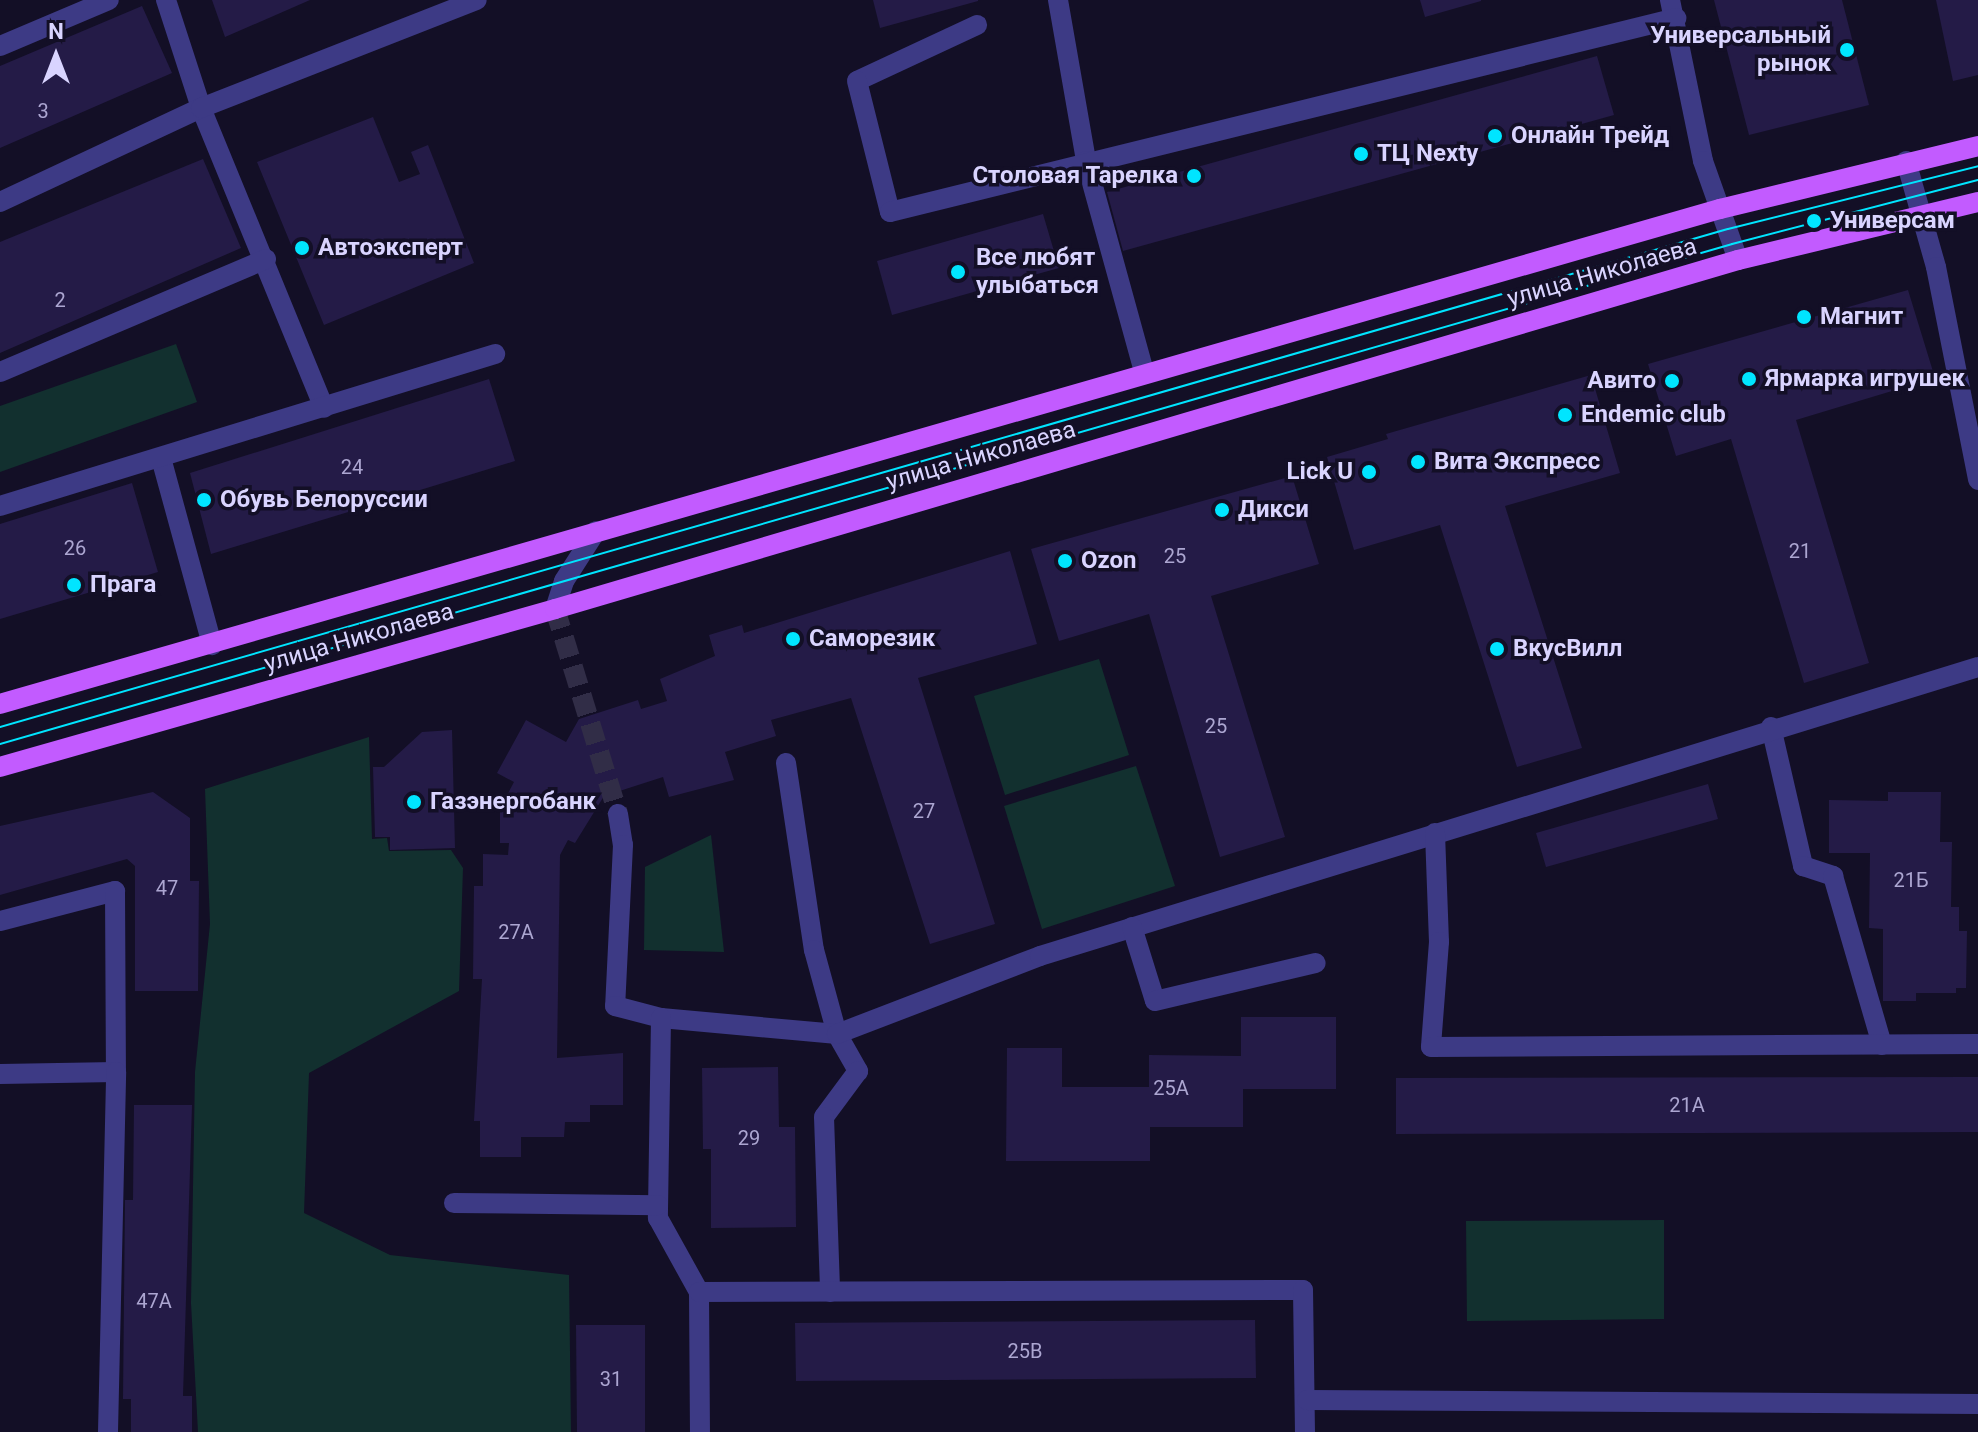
<!DOCTYPE html>
<html>
<head>
<meta charset="utf-8">
<style>
  body { margin:0 }
  #map { position:relative; width:1978px; height:1432px; overflow:hidden; background:#130f26; font-family:Roboto,sans-serif }
  div>[style] { position:absolute }
  .green>* { inset:0; background:#12302f }
  .building>* { inset:0; background:#241b47 }
  .minor-tunnel>* { height:20px; margin-top:-10px; transform-origin:0; background:repeating-linear-gradient(90deg,#312d47 0 20px,transparent 0 30px) }
  .minor>* { height:20px; margin:-10px; padding:0 10px; transform-origin:10px; border-radius:10px; background:#3d3a85 }
  .major>* { height:20px; margin:-10px; padding:0 10px; transform-origin:10px; border-radius:10px; background:#c25bff }
  .tram>* { height:2px; margin:-1px; padding:0 1px; transform-origin:1px; border-radius:1px; background:#00e5ff }
  .dots>* { width:22px; height:22px; translate:-50% -50%; box-sizing:border-box; border:4px solid #130f26; border-radius:50% }
  span { translate:-50% -50%; white-space:nowrap; text-align:center; line-height:1.15; -webkit-text-stroke:7px #130f26; paint-order:stroke }
  .number-label { font-size:20px; color:#aca6d1 }
  .number-label span { -webkit-text-stroke-width:0 }
  .poi-label { font-size:24px; color:#d9d4ff; font-weight:700 }
  .right { translate:-100% -50%; text-align:right }
  .left { translate:0 -50%; text-align:left }
  .street-label { font-size:24px; color:#d9d4ff }
  .north { position:absolute; left:16px; top:16px; width:80px; height:80px; -webkit-text-stroke:6px #130f26; paint-order:stroke; rotate:0deg; font-size:22px; font-weight:700; line-height:32px; text-align:center; color:#d9d4ff }
  .north::after { content:''; display:block; margin:auto; width:28px; height:36px; background:#d9d4ff; clip-path:polygon(50% 0,100% 100%,50% 72%,0 100%) }
</style>
</head>
<body>
<div id="map">
  <div class="green">
    <div style="clip-path:polygon(176px 344px,197px 402px,0 472px,0 406px)"></div>
    <div style="clip-path:polygon(1099px 659px,1129px 755px,1005px 795px,974px 696px)"></div>
    <div style="clip-path:polygon(369px 737px,372px 839px,387px 838px,389px 851px,451px 850px,463px 868px,459px 991px,309px 1073px,304px 1213px,390px 1255px,569px 1275px,571px 1432px,198px 1432px,191px 1303px,195px 1072px,210px 924px,205px 789px)"></div>
    <div style="clip-path:polygon(1136px 766px,1175px 886px,1042px 929px,1004px 806px)"></div>
    <div style="clip-path:polygon(711px 835px,724px 952px,644px 950px,645px 867px)"></div>
    <div style="clip-path:polygon(1664px 1220px,1664px 1319px,1467px 1321px,1466px 1221px)"></div>
  </div>
  <div class="building">
    <div style="clip-path:polygon(212px 0,310px 0,225px 37px)"></div>
    <div style="clip-path:polygon(873px 0,978px 0,978px 1px,880px 28px)"></div>
    <div style="clip-path:polygon(1420px 0,1481px 0,1481px 1px,1425px 17px)"></div>
    <div style="clip-path:polygon(1714px 0,1842px 0,1869px 105px,1749px 135px)"></div>
    <div style="clip-path:polygon(1936px 0,1978px 0,1978px 75px,1953px 81px)"></div>
    <div style="clip-path:polygon(142px 6px,172px 73px,0 148px,0 66px)"></div>
    <div style="clip-path:polygon(1597px 56px,1614px 115px,1123px 251px,1107px 192px)"></div>
    <div style="clip-path:polygon(373px 117px,399px 182px,420px 174px,411px 152px,428px 145px,474px 263px,324px 325px,257px 162px)"></div>
    <div style="clip-path:polygon(203px 159px,241px 248px,0 353px,0 242px)"></div>
    <div style="clip-path:polygon(1043px 214px,1059px 268px,892px 315px,877px 261px)"></div>
    <div style="clip-path:polygon(1908px 290px,1935px 378px,1796px 420px,1869px 663px,1804px 683px,1731px 439px,1676px 456px,1648px 364px)"></div>
    <div style="clip-path:polygon(1591px 375px,1620px 473px,1505px 506px,1582px 748px,1517px 767px,1440px 525px,1354px 550px,1327px 457px,1388px 439px,1386px 434px)"></div>
    <div style="clip-path:polygon(489px 379px,515px 461px,211px 554px,190px 473px)"></div>
    <div style="clip-path:polygon(1292px 476px,1319px 564px,1211px 596px,1285px 837px,1220px 857px,1149px 614px,1059px 641px,1031px 549px)"></div>
    <div style="clip-path:polygon(132px 483px,158px 572px,0 619px,0 524px)"></div>
    <div style="clip-path:polygon(1010px 551px,1037px 644px,918px 678px,995px 924px,930px 944px,851px 698px,771px 720px,776px 736px,725px 752px,734px 780px,669px 797px,663px 777px,604px 796px,575px 843px,568px 840px,560px 855px,557px 1058px,623px 1053px,623px 1105px,590px 1105px,590px 1122px,565px 1122px,564px 1137px,521px 1137px,521px 1157px,480px 1157px,480px 1121px,474px 1121px,482px 979px,473px 979px,474px 886px,483px 886px,483px 854px,508px 855px,509px 843px,500px 843px,500px 808px,514px 782px,497px 773px,526px 720px,566px 742px,579px 719px,638px 700px,641px 709px,667px 701px,660px 679px,715px 656px,709px 635px,742px 625px,744px 633px)"></div>
    <div style="clip-path:polygon(452px 730px,455px 848px,390px 850px,390px 837px,375px 837px,373px 767px,384px 767px,422px 732px)"></div>
    <div style="clip-path:polygon(1708px 784px,1718px 819px,1546px 867px,1536px 833px)"></div>
    <div style="clip-path:polygon(153px 792px,190px 818px,190px 881px,199px 881px,198px 991px,135px 991px,135px 866px,127px 859px,0 895px,0 826px)"></div>
    <div style="clip-path:polygon(1888px 792px,1941px 792px,1940px 842px,1952px 842px,1951px 907px,1959px 907px,1959px 931px,1967px 931px,1966px 988px,1956px 988px,1956px 993px,1916px 993px,1916px 1001px,1883px 1001px,1883px 929px,1869px 928px,1870px 853px,1829px 853px,1829px 800px,1888px 801px)"></div>
    <div style="clip-path:polygon(1241px 1017px,1336px 1017px,1336px 1089px,1243px 1089px,1243px 1127px,1150px 1127px,1150px 1161px,1006px 1161px,1007px 1048px,1062px 1048px,1062px 1087px,1149px 1087px,1149px 1055px,1241px 1056px)"></div>
    <div style="clip-path:polygon(778px 1067px,779px 1127px,795px 1127px,796px 1227px,711px 1228px,711px 1149px,703px 1149px,702px 1068px)"></div>
    <div style="clip-path:polygon(1978px 1077px,1978px 1132px,1396px 1134px,1396px 1078px)"></div>
    <div style="clip-path:polygon(134px 1105px,192px 1105px,183px 1396px,192px 1396px,192px 1432px,131px 1432px,131px 1399px,123px 1399px,125px 1200px,133px 1200px)"></div>
    <div style="clip-path:polygon(1255px 1320px,1256px 1378px,796px 1381px,795px 1323px)"></div>
    <div style="clip-path:polygon(576px 1325px,645px 1325px,645px 1432px,577px 1432px)"></div>
  </div>
  <div class="minor-tunnel">
    <div style="left:555px;top:609px;width:214px;rotate:72.9deg"></div>
  </div>
  <div class="minor">
    <div style="left:166px;top:0;width:114px;rotate:72deg"></div>
    <div style="left:201px;top:108px;width:324px;rotate:67.7deg"></div>
    <div style="left:1058px;top:0;width:163px;rotate:80.1deg"></div>
    <div style="left:1086px;top:161px;width:219px;rotate:74.6deg"></div>
    <div style="left:1670px;top:0;width:164px;rotate:78.4deg"></div>
    <div style="left:1703px;top:161px;width:105px;rotate:70.5deg"></div>
    <div style="left:977px;top:25px;width:132px;rotate:155deg"></div>
    <div style="left:857px;top:81px;width:135px;rotate:75.9deg"></div>
    <div style="left:890px;top:212px;width:810px;rotate:-13.86deg"></div>
    <div style="left:0;top:46px;width:118px;rotate:-22.9deg"></div>
    <div style="left:1906px;top:161px;width:110px;rotate:74.2deg"></div>
    <div style="left:1936px;top:267px;width:217px;rotate:78.8deg"></div>
    <div style="left:0;top:202px;width:222px;rotate:-25.1deg"></div>
    <div style="left:201px;top:108px;width:296px;rotate:-21.4deg"></div>
    <div style="left:0;top:372px;width:289px;rotate:-23deg"></div>
    <div style="left:161px;top:458px;width:194px;rotate:74.7deg"></div>
    <div style="left:0;top:506px;width:518px;rotate:-17.07deg"></div>
    <div style="left:555px;top:609px;width:29px;rotate:-72deg"></div>
    <div style="left:564px;top:581px;width:59px;rotate:-57.4deg"></div>
    <div style="left:1771px;top:727px;width:143px;rotate:77deg"></div>
    <div style="left:1803px;top:866px;width:32px;rotate:18deg"></div>
    <div style="left:1833px;top:876px;width:176px;rotate:73.8deg"></div>
    <div style="left:786px;top:763px;width:189px;rotate:81.5deg"></div>
    <div style="left:814px;top:950px;width:87px;rotate:74.7deg"></div>
    <div style="left:837px;top:1034px;width:43px;rotate:60.4deg"></div>
    <div style="left:858px;top:1071px;width:57px;rotate:126.5deg"></div>
    <div style="left:824px;top:1117px;width:175px;rotate:88deg"></div>
    <div style="left:618px;top:814px;width:31px;rotate:81deg"></div>
    <div style="left:623px;top:845px;width:161px;rotate:92.8deg"></div>
    <div style="left:615px;top:1006px;width:48px;rotate:14.6deg"></div>
    <div style="left:661px;top:1018px;width:177px;rotate:5.2deg"></div>
    <div style="left:837px;top:1034px;width:217px;rotate:-21deg"></div>
    <div style="left:1040px;top:956px;width:982px;rotate:-17.12deg"></div>
    <div style="left:1435px;top:833px;width:109px;rotate:87.9deg"></div>
    <div style="left:1439px;top:942px;width:105px;rotate:94.4deg"></div>
    <div style="left:1431px;top:1047px;width:547px;rotate:-0.31deg"></div>
    <div style="left:0;top:921px;width:119px;rotate:-14.6deg"></div>
    <div style="left:115px;top:891px;width:181px;rotate:89.7deg"></div>
    <div style="left:116px;top:1072px;width:116px;rotate:179deg"></div>
    <div style="left:1132px;top:927px;width:77px;rotate:72.7deg"></div>
    <div style="left:1155px;top:1001px;width:165px;rotate:-13.3deg"></div>
    <div style="left:661px;top:1018px;width:200px;rotate:90.9deg"></div>
    <div style="left:658px;top:1218px;width:85px;rotate:61deg"></div>
    <div style="left:699px;top:1292px;width:140px;rotate:89.6deg"></div>
    <div style="left:454px;top:1203px;width:204px;rotate:0.6deg"></div>
    <div style="left:699px;top:1292px;width:604px;rotate:-0.19deg"></div>
    <div style="left:1303px;top:1290px;width:142px;rotate:89.2deg"></div>
    <div style="left:1307px;top:1400px;width:671px;rotate:0.34deg"></div>
    <div style="left:108px;top:1432px;width:360px;rotate:-88.7deg"></div>
  </div>
  <div class="major">
    <div style="left:0;top:704px;width:1790px;rotate:-16.06deg"></div>
    <div style="left:1720px;top:209px;width:266px;rotate:-13.7deg"></div>
    <div style="left:0;top:767px;width:577px;rotate:-15.89deg"></div>
    <div style="left:555px;top:609px;width:1233px;rotate:-16.44deg"></div>
    <div style="left:1738px;top:260px;width:247px;rotate:-13.6deg"></div>
  </div>
  <div class="tram">
    <div style="left:0;top:727px;width:1798px;rotate:-16.08deg"></div>
    <div style="left:1728px;top:229px;width:258px;rotate:-14.1deg"></div>
    <div style="left:0;top:744px;width:1803px;rotate:-16.1deg"></div>
    <div style="left:1732px;top:244px;width:254px;rotate:-14.6deg"></div>
  </div>
  <div class="dots">
    <div style="left:1847px;top:50px;background:#00e5ff"></div>
    <div style="left:1495px;top:136px;background:#00e5ff"></div>
    <div style="left:1361px;top:154px;background:#00e5ff"></div>
    <div style="left:1194px;top:176px;background:#00e5ff"></div>
    <div style="left:1814px;top:221px;background:#00e5ff"></div>
    <div style="left:302px;top:248px;background:#00e5ff"></div>
    <div style="left:958px;top:272px;background:#00e5ff"></div>
    <div style="left:1804px;top:317px;background:#00e5ff"></div>
    <div style="left:1749px;top:379px;background:#00e5ff"></div>
    <div style="left:1672px;top:381px;background:#00e5ff"></div>
    <div style="left:1565px;top:415px;background:#00e5ff"></div>
    <div style="left:1418px;top:462px;background:#00e5ff"></div>
    <div style="left:1369px;top:472px;background:#00e5ff"></div>
    <div style="left:204px;top:500px;background:#00e5ff"></div>
    <div style="left:1222px;top:510px;background:#00e5ff"></div>
    <div style="left:1065px;top:561px;background:#00e5ff"></div>
    <div style="left:74px;top:585px;background:#00e5ff"></div>
    <div style="left:793px;top:639px;background:#00e5ff"></div>
    <div style="left:1497px;top:649px;background:#00e5ff"></div>
    <div style="left:414px;top:802px;background:#00e5ff"></div>
  </div>
  <div class="number-label">
    <span style="left:43px;top:111px">3</span>
    <span style="left:60px;top:300px">2</span>
    <span style="left:352px;top:467px">24</span>
    <span style="left:75px;top:548px">26</span>
    <span style="left:1800px;top:551px">21</span>
    <span style="left:1175px;top:556px">25</span>
    <span style="left:1216px;top:726px">25</span>
    <span style="left:924px;top:811px">27</span>
    <span style="left:1911px;top:880px">21Б</span>
    <span style="left:167px;top:888px">47</span>
    <span style="left:516px;top:932px">27А</span>
    <span style="left:1171px;top:1088px">25А</span>
    <span style="left:1687px;top:1105px">21А</span>
    <span style="left:749px;top:1138px">29</span>
    <span style="left:154px;top:1301px">47А</span>
    <span style="left:1025px;top:1351px">25В</span>
    <span style="left:611px;top:1379px">31</span>
  </div>
  <div class="poi-label">
    <span class="right" style="left:1831px;top:50px">Универсальный<br>рынок</span>
    <span class="left" style="left:1511px;top:136px">Онлайн Трейд</span>
    <span class="left" style="left:1377px;top:154px">ТЦ Nexty</span>
    <span class="right" style="left:1178px;top:176px">Столовая Тарелка</span>
    <span class="left" style="left:1830px;top:221px">Универсам</span>
    <span class="left" style="left:318px;top:248px">Автоэксперт</span>
    <span class="left" style="left:976px;top:272px">Все любят<br>улыбаться</span>
    <span class="left" style="left:1820px;top:317px">Магнит</span>
    <span class="left" style="left:1765px;top:379px">Ярмарка игрушек</span>
    <span class="right" style="left:1656px;top:381px">Авито</span>
    <span class="left" style="left:1581px;top:415px">Endemic club</span>
    <span class="left" style="left:1434px;top:462px">Вита Экспресс</span>
    <span class="right" style="left:1353px;top:472px">Lick U</span>
    <span class="left" style="left:220px;top:500px">Обувь Белоруссии</span>
    <span class="left" style="left:1238px;top:510px">Дикси</span>
    <span class="left" style="left:1081px;top:561px">Ozon</span>
    <span class="left" style="left:90px;top:585px">Прага</span>
    <span class="left" style="left:809px;top:639px">Саморезик</span>
    <span class="left" style="left:1513px;top:649px">ВкусВилл</span>
    <span class="left" style="left:430px;top:802px">Газэнергобанк</span>
  </div>
  <div class="street-label">
    <span style="left:1602px;top:273px;rotate:-16deg">улица Николаева</span>
    <span style="left:981px;top:456px;rotate:-16deg">улица Николаева</span>
    <span style="left:359px;top:638px;rotate:-16deg">улица Николаева</span>
  </div>
  <div class="north">N</div>
</div>
</body>
</html>
